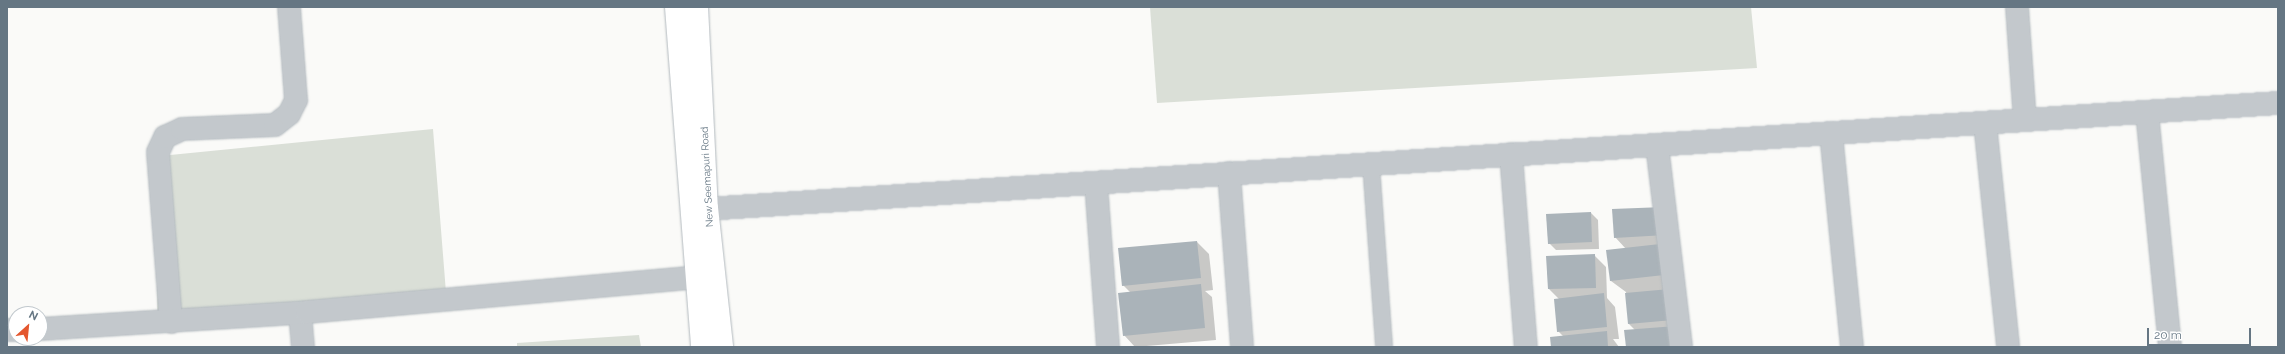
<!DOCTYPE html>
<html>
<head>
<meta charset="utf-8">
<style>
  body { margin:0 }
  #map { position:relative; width:2285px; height:354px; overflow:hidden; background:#fafaf8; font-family:Raleway,sans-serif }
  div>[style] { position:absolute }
  .green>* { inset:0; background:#dadfd7 }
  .shadow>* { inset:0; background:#0003 }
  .building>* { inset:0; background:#aab3b9 }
  .roads { filter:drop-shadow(0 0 1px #b3babf) drop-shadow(0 0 1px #b3babf) }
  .service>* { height:16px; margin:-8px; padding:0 8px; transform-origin:8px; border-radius:8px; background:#c3c8cc }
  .minor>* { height:22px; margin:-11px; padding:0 11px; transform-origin:11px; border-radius:11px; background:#c3c8cc }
  .secondary>* { height:22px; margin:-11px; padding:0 11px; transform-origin:11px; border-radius:11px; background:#fff }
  span { translate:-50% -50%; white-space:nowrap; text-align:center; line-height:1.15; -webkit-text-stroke:4px #fff; paint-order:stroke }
  .street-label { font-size:10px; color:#657683 }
  .frame { position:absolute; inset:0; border:8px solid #657683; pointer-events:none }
  .north { position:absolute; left:8px; top:306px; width:40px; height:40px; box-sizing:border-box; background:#fff; border:1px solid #c1c8cd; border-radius:50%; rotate:27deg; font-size:11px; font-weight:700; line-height:16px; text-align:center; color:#657683 }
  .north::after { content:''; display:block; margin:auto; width:14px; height:18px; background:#e4572e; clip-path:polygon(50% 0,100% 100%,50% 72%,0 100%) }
  .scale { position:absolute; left:2147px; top:328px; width:104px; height:18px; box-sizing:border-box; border:2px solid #657683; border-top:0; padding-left:5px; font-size:12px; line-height:14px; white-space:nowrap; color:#657683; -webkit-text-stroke:3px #fff; paint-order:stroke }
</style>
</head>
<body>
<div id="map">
  <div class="green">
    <div style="clip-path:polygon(1150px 7px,1751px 7px,1757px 68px,1157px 103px)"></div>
    <div style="clip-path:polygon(433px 129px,447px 305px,157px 324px,158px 193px,150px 157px)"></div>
    <div style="clip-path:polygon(639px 335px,641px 347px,517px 347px,517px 343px)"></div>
  </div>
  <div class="shadow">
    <div style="clip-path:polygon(1664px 208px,1676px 287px,1660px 291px,1685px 332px,1627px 347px,1635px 330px,1629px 324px,1626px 292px,1611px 281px,1626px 249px,1615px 237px)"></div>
    <div style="clip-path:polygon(1591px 213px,1598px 220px,1599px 249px,1556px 250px,1549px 243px)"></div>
    <div style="clip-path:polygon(1197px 242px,1209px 254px,1213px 290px,1205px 291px,1212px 297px,1216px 340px,1135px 347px,1124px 335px,1130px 292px,1123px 285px)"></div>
    <div style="clip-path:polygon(1594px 255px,1606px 267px,1607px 298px,1615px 307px,1619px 339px,1613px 339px,1619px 347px,1552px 347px,1563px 336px,1558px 331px,1559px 299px,1549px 289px,1547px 257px)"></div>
  </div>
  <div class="building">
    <div style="clip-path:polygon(1664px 207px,1666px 235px,1614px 238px,1612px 209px)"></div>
    <div style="clip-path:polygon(1591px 212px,1592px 242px,1548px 244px,1546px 214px)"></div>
    <div style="clip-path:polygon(1197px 241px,1201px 278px,1122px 286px,1118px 248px)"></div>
    <div style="clip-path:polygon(1660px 244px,1664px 275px,1610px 281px,1606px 250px)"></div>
    <div style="clip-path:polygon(1595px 254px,1596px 288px,1548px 289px,1546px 256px)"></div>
    <div style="clip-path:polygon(1201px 284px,1205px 328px,1123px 336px,1118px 293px)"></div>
    <div style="clip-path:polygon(1670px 289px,1673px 320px,1628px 324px,1625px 293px)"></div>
    <div style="clip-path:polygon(1604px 293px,1607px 327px,1557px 332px,1554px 299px)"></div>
    <div style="clip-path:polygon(1676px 326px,1678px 347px,1626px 347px,1624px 330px)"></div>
    <div style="clip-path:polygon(1607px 331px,1608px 347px,1551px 347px,1550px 337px)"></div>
  </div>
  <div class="roads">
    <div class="service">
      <div style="left:1371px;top:164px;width:183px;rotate:85.9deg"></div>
    </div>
    <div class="minor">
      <div style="left:2017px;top:7px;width:113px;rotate:86deg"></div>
      <div style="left:2147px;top:112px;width:236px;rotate:84.4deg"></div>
      <div style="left:1985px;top:123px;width:225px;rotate:84.1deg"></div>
      <div style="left:1831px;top:133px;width:215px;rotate:84.4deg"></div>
      <div style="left:1657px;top:145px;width:203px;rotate:83.2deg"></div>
      <div style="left:1511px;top:154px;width:194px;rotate:85.6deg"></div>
      <div style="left:1229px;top:173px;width:174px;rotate:85.7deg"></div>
      <div style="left:1096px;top:183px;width:164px;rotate:85.8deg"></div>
      <div style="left:692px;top:210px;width:1590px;rotate:-3.86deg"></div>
      <div style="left:300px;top:313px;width:34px;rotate:85deg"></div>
      <div style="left:171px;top:322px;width:170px;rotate:-94.4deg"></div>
      <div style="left:158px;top:152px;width:17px;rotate:-65deg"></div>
      <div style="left:165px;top:137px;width:19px;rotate:-25deg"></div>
      <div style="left:182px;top:129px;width:93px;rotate:-2.5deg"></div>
      <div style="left:275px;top:125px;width:18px;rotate:-38deg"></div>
      <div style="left:289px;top:114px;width:16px;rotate:-63deg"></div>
      <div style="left:296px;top:100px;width:93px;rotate:-94.3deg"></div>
      <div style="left:40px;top:329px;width:268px;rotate:-3.6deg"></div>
      <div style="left:307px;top:312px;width:392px;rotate:-5.1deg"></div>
      <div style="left:7px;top:330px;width:9px"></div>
    </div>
    <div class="secondary">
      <div style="left:676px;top:7px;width:341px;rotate:85.6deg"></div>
      <div style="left:697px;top:7px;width:201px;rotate:87.2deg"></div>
      <div style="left:707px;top:208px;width:140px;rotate:83.8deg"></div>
    </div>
  </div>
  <div class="street-label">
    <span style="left:707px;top:177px;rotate:-93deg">New Seemapuri Road</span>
  </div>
  <div class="frame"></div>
  <div class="north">N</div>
  <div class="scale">20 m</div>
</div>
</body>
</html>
